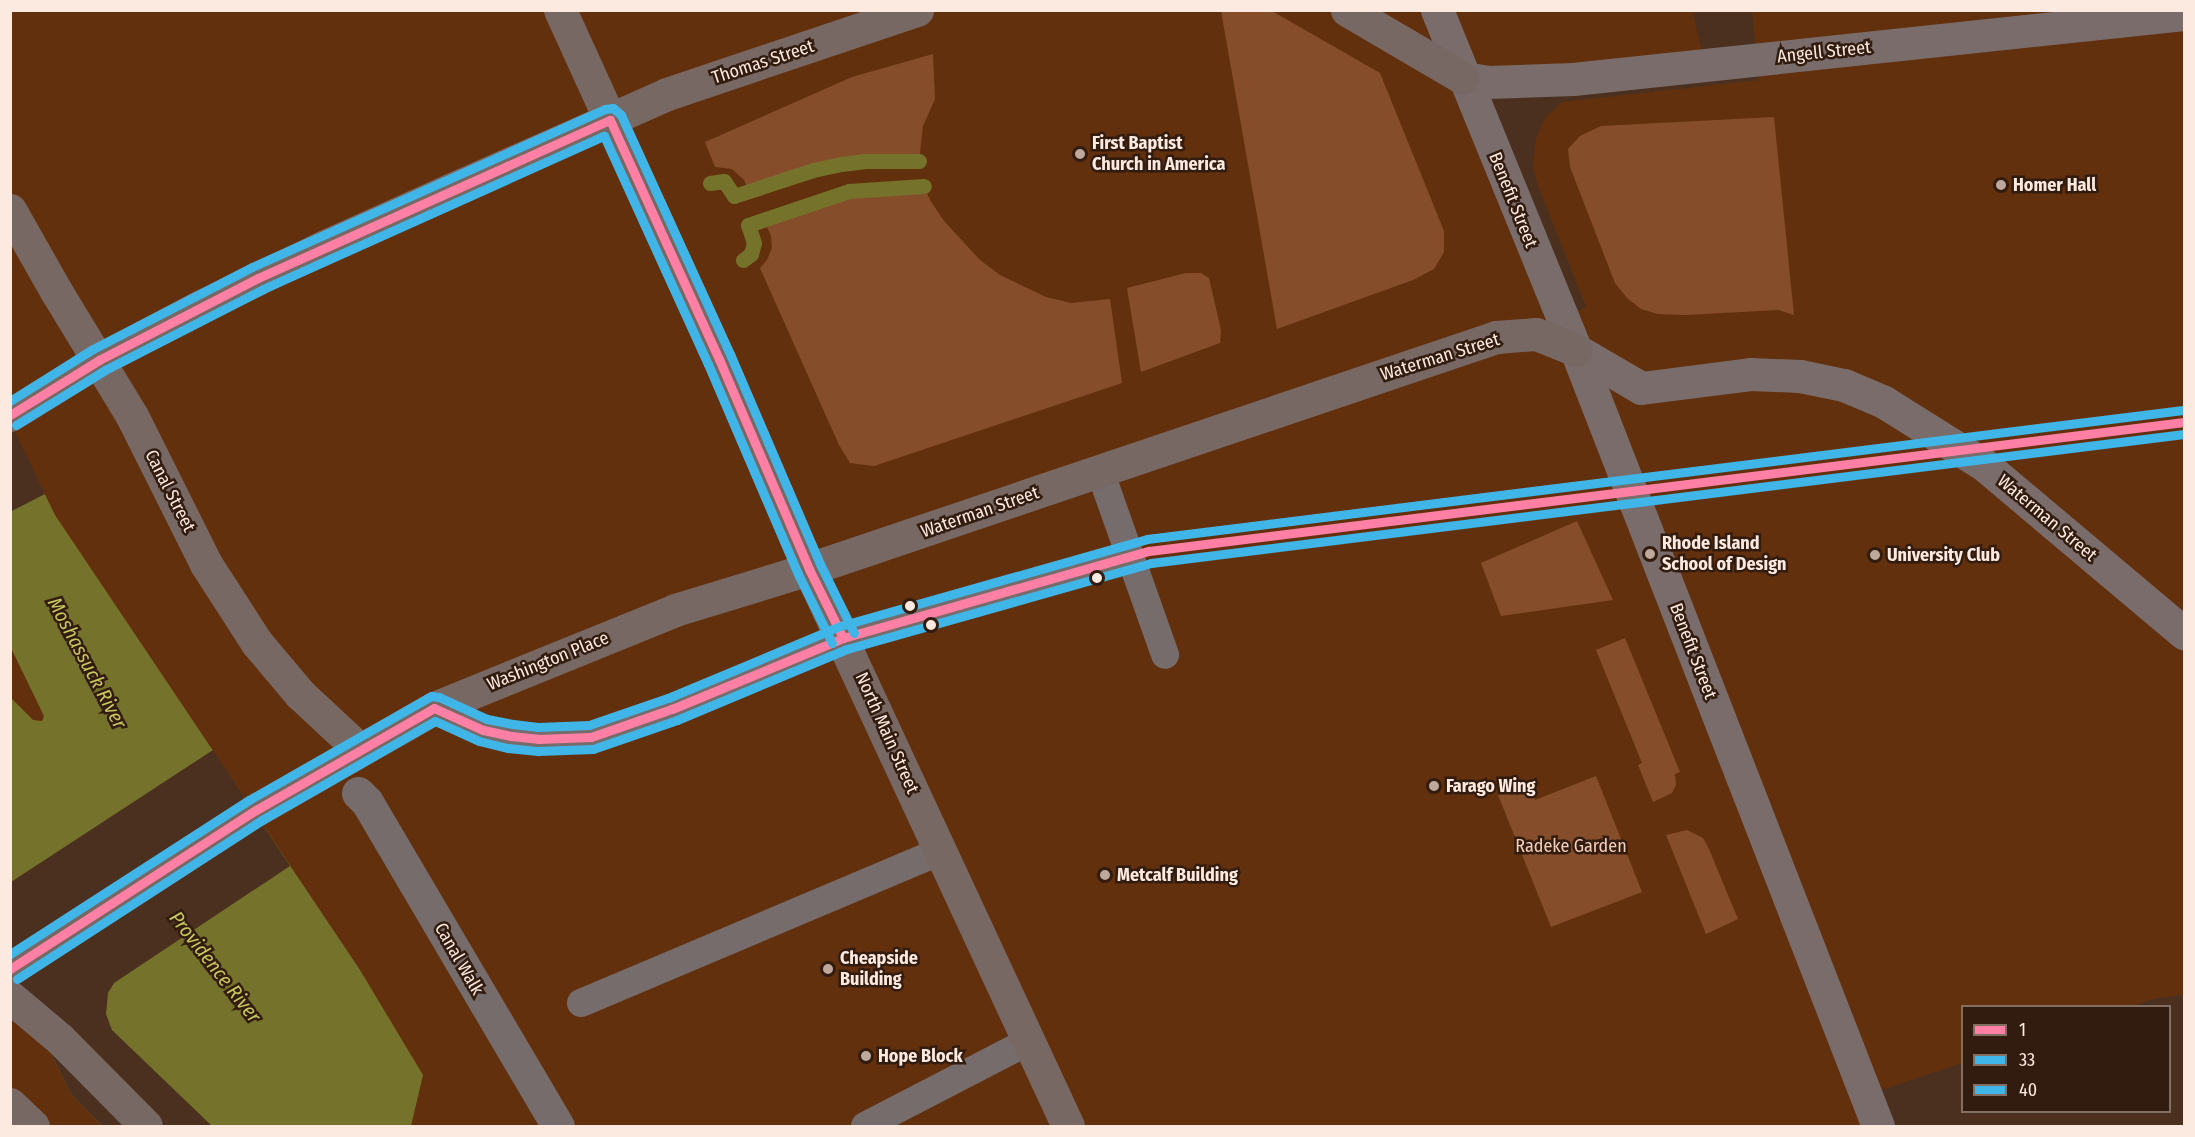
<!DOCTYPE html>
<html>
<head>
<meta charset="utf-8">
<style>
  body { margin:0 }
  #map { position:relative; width:2195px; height:1137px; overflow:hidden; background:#4b301f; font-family:"Fira Sans Condensed",sans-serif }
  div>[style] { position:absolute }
  .built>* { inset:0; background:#63300d }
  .green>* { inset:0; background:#864d2a }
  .water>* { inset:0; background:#75732b }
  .pier>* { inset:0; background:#4b301f }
  .stream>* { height:15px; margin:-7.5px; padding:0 7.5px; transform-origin:7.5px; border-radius:7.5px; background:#75732b }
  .lane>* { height:28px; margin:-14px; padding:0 14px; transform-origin:14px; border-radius:14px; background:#766c6b }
  .street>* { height:33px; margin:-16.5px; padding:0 16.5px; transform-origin:16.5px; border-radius:16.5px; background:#766c6b }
  .secondary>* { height:33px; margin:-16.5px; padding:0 16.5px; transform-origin:16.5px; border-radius:16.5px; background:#796c6a }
  .primary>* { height:33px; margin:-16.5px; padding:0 16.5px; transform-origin:16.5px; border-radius:16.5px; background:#786864 }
  .bus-1>* { height:9px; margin:-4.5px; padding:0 4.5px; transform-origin:4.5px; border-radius:4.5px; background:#ff80a4 }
  .bus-2>* { height:9px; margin:-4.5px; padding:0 4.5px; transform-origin:4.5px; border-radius:4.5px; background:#40b6e8 }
  .bus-3>* { height:9px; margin:-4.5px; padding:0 4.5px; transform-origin:4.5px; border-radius:4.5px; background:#40b6e8 }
  .dots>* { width:16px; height:16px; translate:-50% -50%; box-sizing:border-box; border:3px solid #321c10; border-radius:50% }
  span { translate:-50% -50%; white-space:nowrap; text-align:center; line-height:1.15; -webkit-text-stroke:5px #321c10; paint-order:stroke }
  .street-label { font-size:18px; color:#fce9df }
  .poi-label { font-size:18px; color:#fce9df; font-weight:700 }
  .left { translate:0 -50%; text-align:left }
  .park-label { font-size:18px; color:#f4ceb9 }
  .water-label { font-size:20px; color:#c6c75d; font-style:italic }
  .frame { position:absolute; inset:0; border:12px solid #fce9df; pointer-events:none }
  .legend { position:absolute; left:1961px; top:1005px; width:210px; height:108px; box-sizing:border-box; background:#321c10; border:2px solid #836e63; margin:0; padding:8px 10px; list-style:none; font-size:18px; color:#fce9df }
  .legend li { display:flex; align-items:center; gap:12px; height:30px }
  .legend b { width:30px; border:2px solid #836e63 }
</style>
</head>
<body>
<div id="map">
  <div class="built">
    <div style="clip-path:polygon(10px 11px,1692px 11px,1706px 66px,1478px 92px,1564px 319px,1586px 307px,1537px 183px,1533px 167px,1536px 139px,1545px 118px,1562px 102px,1759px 80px,1752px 11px,2184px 11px,2184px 995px,2157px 998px,2132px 1006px,1962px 1006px,1962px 1063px,1866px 1095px,1878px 1126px,11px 1126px)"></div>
  </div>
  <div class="green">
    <div style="clip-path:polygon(1221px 11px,1272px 11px,1380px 73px,1444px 231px,1444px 252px,1434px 269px,1413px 280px,1277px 329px)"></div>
    <div style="clip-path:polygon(933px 54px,935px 99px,923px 126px,919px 161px,864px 161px,841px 164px,813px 170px,749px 191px,744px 180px,732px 169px,715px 167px,705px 142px,852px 77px)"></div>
    <div style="clip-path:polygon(1774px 117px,1794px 315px,1778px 310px,1686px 315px,1658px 314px,1641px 309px,1627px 298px,1615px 283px,1570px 167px,1568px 149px,1580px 136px,1601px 126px)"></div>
    <div style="clip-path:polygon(924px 186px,930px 200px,944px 221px,980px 260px,1000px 275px,1046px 297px,1071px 303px,1110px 299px,1122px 383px,874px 466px,850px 463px,839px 445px,760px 268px,767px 260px,772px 248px,771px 236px,764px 220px,849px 191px)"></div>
    <div style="clip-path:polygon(1186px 273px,1201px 273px,1209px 278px,1221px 330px,1220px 343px,1141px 372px,1127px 288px)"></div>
    <div style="clip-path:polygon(1577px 521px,1613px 600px,1501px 616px,1481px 563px)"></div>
    <div style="clip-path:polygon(1625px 638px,1680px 772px,1675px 774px,1676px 785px,1672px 793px,1653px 802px,1638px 765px,1642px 763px,1596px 650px)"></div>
    <div style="clip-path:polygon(1596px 776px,1642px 892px,1551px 927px,1498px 795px,1528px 783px,1535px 800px)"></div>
    <div style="clip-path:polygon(1687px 830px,1703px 838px,1709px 849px,1738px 919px,1706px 934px,1666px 835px)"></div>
  </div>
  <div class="water">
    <div style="clip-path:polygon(10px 423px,55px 515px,360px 970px,423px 1075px,411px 1126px,102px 1126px,71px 1094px,11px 974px,11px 698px,33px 720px,42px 721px,44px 716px,11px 648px)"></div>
  </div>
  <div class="pier">
    <div style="clip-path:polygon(11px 423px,45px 494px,10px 512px,10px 423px)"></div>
    <div style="clip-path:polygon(213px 750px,290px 866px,114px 983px,108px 993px,106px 1014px,112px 1030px,212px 1126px,102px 1126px,71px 1094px,11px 974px,11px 882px)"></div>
  </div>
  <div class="stream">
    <div style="left:710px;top:183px;width:14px;rotate:-8deg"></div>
    <div style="left:724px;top:181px;width:18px;rotate:56deg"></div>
    <div style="left:734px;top:196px;width:83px;rotate:-18.2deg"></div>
    <div style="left:813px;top:170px;width:29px;rotate:-12deg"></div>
    <div style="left:841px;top:164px;width:23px;rotate:-7deg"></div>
    <div style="left:864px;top:161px;width:55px"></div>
    <div style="left:743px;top:260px;width:10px;rotate:-37deg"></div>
    <div style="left:751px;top:254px;width:11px;rotate:-75deg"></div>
    <div style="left:754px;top:243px;width:19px;rotate:-108deg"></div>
    <div style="left:748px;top:225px;width:107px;rotate:-18.6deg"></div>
    <div style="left:849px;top:191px;width:75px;rotate:-3.8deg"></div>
  </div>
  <div class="lane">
    <div style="left:1100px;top:471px;width:195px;rotate:70.5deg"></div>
    <div style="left:434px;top:708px;width:54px;rotate:24.2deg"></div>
    <div style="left:483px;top:730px;width:29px;rotate:12deg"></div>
    <div style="left:511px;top:736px;width:27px;rotate:6deg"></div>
    <div style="left:538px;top:739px;width:53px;rotate:-2.2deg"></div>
    <div style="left:591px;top:737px;width:86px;rotate:-19.1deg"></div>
    <div style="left:672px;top:709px;width:185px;rotate:-22.5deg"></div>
    <div style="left:843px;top:638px;width:279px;rotate:-16.2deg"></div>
    <div style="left:581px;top:1003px;width:390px;rotate:-22.9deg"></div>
    <div style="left:865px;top:1126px;width:185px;rotate:-27.4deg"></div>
  </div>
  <div class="street">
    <div style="left:358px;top:793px;width:13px;rotate:45deg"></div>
    <div style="left:367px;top:802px;width:376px;rotate:59.5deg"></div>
  </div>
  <div class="secondary">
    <div style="left:1437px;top:10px;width:367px;rotate:67.8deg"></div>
    <div style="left:1576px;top:350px;width:833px;rotate:68.74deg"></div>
    <div style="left:1463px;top:78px;width:25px;rotate:9deg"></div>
    <div style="left:1488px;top:82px;width:85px;rotate:-2deg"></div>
    <div style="left:1573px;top:79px;width:614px;rotate:-6.07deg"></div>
    <div style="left:1576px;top:350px;width:75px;rotate:30.3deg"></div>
    <div style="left:1641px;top:388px;width:110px;rotate:-7.3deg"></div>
    <div style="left:1750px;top:374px;width:50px;rotate:2.3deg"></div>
    <div style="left:1800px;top:376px;width:45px;rotate:11.6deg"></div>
    <div style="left:1844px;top:385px;width:43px;rotate:23deg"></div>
    <div style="left:1884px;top:402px;width:117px;rotate:32.1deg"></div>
    <div style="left:1983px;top:464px;width:263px;rotate:40.1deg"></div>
  </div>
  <div class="primary">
    <div style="left:560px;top:10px;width:384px;rotate:65.5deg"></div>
    <div style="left:719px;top:359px;width:228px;rotate:66.8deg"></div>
    <div style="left:809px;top:569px;width:614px;rotate:65.06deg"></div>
    <div style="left:1347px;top:10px;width:134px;rotate:30.4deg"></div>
    <div style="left:10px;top:210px;width:93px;rotate:60.4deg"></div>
    <div style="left:56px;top:291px;width:146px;rotate:58.7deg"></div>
    <div style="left:132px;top:416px;width:165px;rotate:63.4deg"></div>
    <div style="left:206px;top:564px;width:94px;rotate:57.2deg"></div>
    <div style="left:257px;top:643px;width:67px;rotate:49.9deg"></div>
    <div style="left:300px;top:694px;width:82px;rotate:43deg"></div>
    <div style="left:10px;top:415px;width:105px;rotate:-31.7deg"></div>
    <div style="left:99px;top:360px;width:115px;rotate:-27.9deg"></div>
    <div style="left:201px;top:306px;width:136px;rotate:-25.8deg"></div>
    <div style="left:323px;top:247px;width:151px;rotate:-24.2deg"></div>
    <div style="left:461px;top:185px;width:225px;rotate:-23.8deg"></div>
    <div style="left:667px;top:94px;width:264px;rotate:-18.6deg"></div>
    <div style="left:10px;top:969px;width:293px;rotate:-32.9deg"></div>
    <div style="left:256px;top:810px;width:205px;rotate:-29.8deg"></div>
    <div style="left:434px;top:708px;width:260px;rotate:-22.1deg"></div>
    <div style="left:675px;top:610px;width:140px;rotate:-17deg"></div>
    <div style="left:809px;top:569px;width:725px;rotate:-18.66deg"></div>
    <div style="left:1496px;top:337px;width:40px;rotate:-4.3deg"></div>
    <div style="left:1536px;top:334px;width:43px;rotate:21.8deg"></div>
    <div style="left:10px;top:997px;width:65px;rotate:40deg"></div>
    <div style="left:60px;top:1039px;width:122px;rotate:45.3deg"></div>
    <div style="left:10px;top:1104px;width:32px;rotate:44deg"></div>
  </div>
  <div class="bus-1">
    <div style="left:610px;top:120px;width:263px;rotate:65.5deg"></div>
    <div style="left:719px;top:359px;width:228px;rotate:66.8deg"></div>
    <div style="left:809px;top:569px;width:77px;rotate:63.8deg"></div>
    <div style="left:10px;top:415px;width:105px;rotate:-31.7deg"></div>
    <div style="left:99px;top:360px;width:179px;rotate:-27.3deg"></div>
    <div style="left:258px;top:278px;width:386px;rotate:-24.2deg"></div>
    <div style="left:434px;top:708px;width:54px;rotate:24.2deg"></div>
    <div style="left:483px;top:730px;width:29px;rotate:12deg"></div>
    <div style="left:511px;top:736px;width:27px;rotate:6deg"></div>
    <div style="left:538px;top:739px;width:53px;rotate:-2.2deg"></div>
    <div style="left:591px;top:737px;width:86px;rotate:-19.1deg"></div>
    <div style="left:672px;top:709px;width:185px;rotate:-22.5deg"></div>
    <div style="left:843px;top:638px;width:318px;rotate:-15.9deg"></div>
    <div style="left:1149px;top:551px;width:1043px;rotate:-7.1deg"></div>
    <div style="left:10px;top:969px;width:293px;rotate:-32.9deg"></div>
    <div style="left:256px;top:810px;width:205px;rotate:-29.8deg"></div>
  </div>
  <div class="bus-2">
    <div style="left:16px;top:425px;width:105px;rotate:-31.7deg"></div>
    <div style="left:105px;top:370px;width:178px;rotate:-27.1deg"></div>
    <div style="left:263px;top:289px;width:374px;rotate:-24.2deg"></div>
    <div style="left:604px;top:136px;width:251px;rotate:65.5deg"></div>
    <div style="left:708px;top:364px;width:228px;rotate:66.8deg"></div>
    <div style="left:798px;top:574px;width:77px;rotate:63.8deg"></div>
    <div style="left:17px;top:979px;width:292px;rotate:-33deg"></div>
    <div style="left:262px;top:820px;width:199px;rotate:-29.8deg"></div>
    <div style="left:435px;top:721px;width:48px;rotate:24.4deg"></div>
    <div style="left:479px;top:741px;width:30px;rotate:14deg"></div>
    <div style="left:508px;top:748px;width:30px;rotate:6deg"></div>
    <div style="left:538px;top:751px;width:55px;rotate:-2.1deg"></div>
    <div style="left:593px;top:749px;width:89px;rotate:-19deg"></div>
    <div style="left:677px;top:720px;width:184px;rotate:-22.7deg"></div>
    <div style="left:847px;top:649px;width:316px;rotate:-15.8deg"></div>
    <div style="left:1151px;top:563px;width:1041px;rotate:-7.12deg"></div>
  </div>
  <div class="bus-3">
    <div style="left:10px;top:401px;width:98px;rotate:-32.1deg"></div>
    <div style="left:93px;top:349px;width:179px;rotate:-27.3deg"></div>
    <div style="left:252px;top:267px;width:387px;rotate:-24.1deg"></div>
    <div style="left:605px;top:109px;width:8px;rotate:-7deg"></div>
    <div style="left:613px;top:108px;width:11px;rotate:41deg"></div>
    <div style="left:621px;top:115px;width:263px;rotate:65.5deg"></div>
    <div style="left:730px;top:354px;width:228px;rotate:66.8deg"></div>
    <div style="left:820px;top:564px;width:77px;rotate:63.8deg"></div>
    <div style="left:10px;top:954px;width:284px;rotate:-32.8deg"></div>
    <div style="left:249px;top:800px;width:210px;rotate:-29.7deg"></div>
    <div style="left:431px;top:696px;width:8px;rotate:7deg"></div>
    <div style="left:439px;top:697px;width:53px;rotate:24.6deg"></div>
    <div style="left:487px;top:719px;width:26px;rotate:11deg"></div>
    <div style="left:513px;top:724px;width:25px;rotate:7deg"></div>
    <div style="left:538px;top:727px;width:51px;rotate:-2.2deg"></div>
    <div style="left:589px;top:725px;width:83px;rotate:-18.9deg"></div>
    <div style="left:668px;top:698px;width:186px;rotate:-22.7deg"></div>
    <div style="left:840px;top:626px;width:319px;rotate:-15.8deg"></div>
    <div style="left:1147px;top:539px;width:1044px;rotate:-7.1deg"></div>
  </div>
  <div class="dots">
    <div style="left:1080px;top:154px;background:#bea89c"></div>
    <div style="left:2001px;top:185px;background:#bea89c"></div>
    <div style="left:1650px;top:554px;background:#bea89c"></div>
    <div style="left:1875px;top:555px;background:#bea89c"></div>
    <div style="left:1097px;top:578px;background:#fce9df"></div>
    <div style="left:910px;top:606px;background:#fce9df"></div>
    <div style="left:931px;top:625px;background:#fce9df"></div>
    <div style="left:1434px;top:786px;background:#bea89c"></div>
    <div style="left:1105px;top:875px;background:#bea89c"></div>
    <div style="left:828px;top:969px;background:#bea89c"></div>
    <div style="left:866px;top:1056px;background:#bea89c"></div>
  </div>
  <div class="street-label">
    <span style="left:1824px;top:52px;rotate:-6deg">Angell Street</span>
    <span style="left:763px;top:62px;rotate:-18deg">Thomas Street</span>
    <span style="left:1513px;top:200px;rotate:68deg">Benefit Street</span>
    <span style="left:1440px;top:357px;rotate:-17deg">Waterman Street</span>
    <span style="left:170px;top:491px;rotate:63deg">Canal Street</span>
    <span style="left:980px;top:512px;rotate:-19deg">Waterman Street</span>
    <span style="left:2047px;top:518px;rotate:40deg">Waterman Street</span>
    <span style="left:1693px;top:651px;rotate:69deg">Benefit Street</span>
    <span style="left:548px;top:661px;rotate:-22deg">Washington Place</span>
    <span style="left:887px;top:733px;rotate:66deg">North Main Street</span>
    <span style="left:459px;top:959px;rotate:60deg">Canal Walk</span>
  </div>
  <div class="poi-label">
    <span class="left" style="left:1092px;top:154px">First Baptist<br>Church in America</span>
    <span class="left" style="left:2013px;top:185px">Homer Hall</span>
    <span class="left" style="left:1662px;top:554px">Rhode Island<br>School of Design</span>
    <span class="left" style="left:1887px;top:555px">University Club</span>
    <span class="left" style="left:1446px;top:786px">Farago Wing</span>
    <span class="left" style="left:1117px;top:875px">Metcalf Building</span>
    <span class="left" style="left:840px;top:969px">Cheapside<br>Building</span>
    <span class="left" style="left:878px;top:1056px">Hope Block</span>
  </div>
  <div class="park-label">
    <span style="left:1571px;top:846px">Radeke Garden</span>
  </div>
  <div class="water-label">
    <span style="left:87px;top:663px;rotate:62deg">Moshassuck River</span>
    <span style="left:215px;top:967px;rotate:52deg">Providence River</span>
  </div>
  <div class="frame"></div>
  <ul class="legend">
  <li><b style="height:8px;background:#ff80a4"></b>1</li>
  <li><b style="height:8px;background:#40b6e8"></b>33</li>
  <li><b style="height:8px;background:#40b6e8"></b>40</li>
  </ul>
</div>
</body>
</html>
